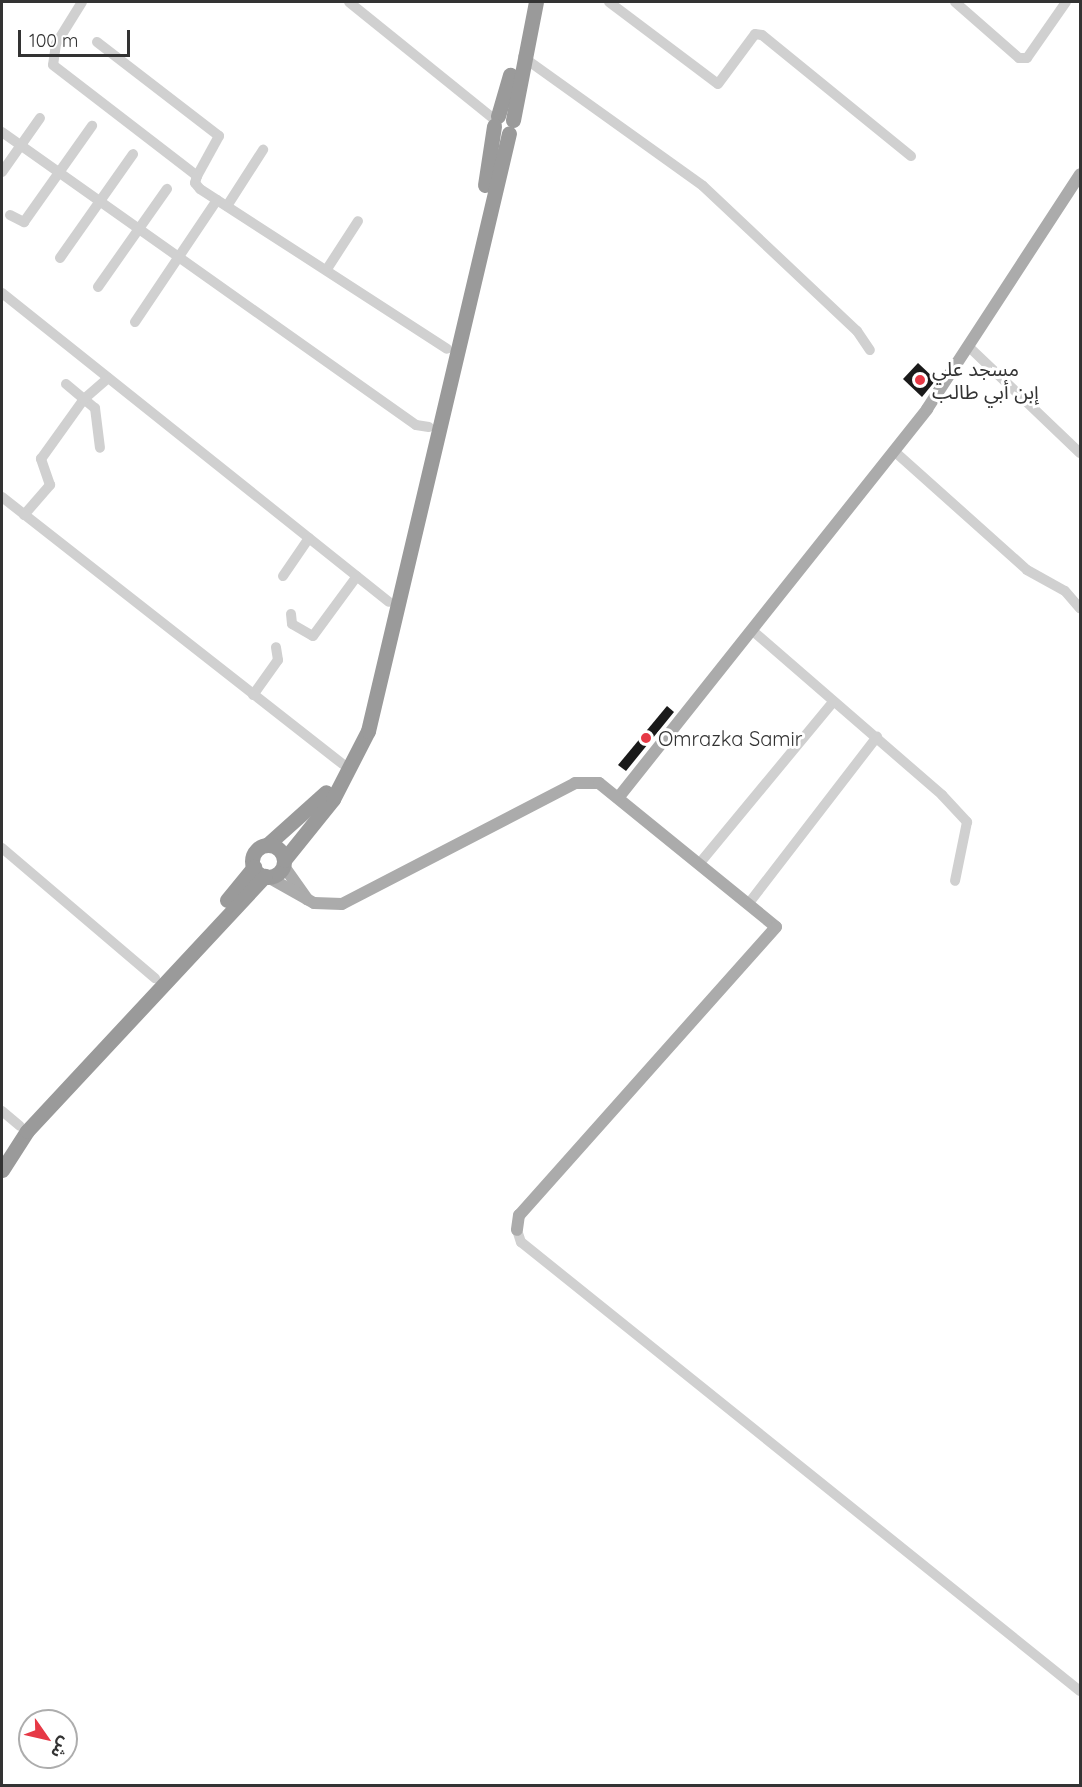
<!DOCTYPE html>
<html>
<head>
<meta charset="utf-8">
<style>
  body { margin:0 }
  #map { position:relative; width:1082px; height:1787px; overflow:hidden; background:#fff; font-family:Quicksand,"Noto Sans Arabic",sans-serif }
  div>[style] { position:absolute }
  .building>* { inset:0; background:#1a1a1a }
  .minor>* { height:10px; margin:-5px; padding:0 5px; transform-origin:5px; border-radius:5px; background:#d0d0d0 }
  .major>* { height:12px; margin:-6px; padding:0 6px; transform-origin:6px; border-radius:6px; background:#ababab }
  .highway>* { height:15px; margin:-7.5px; padding:0 7.5px; transform-origin:7.5px; border-radius:7.5px; background:#9a9a9a }
  .highway>.ring { margin:-7.5px; padding:0; box-sizing:content-box; background:none; border:15px solid #9a9a9a; border-radius:50% }
  .dots>* { width:16px; height:16px; translate:-50% -50%; box-sizing:border-box; border:3px solid #fff; border-radius:50% }
  span { translate:-50% -50%; white-space:nowrap; text-align:center; line-height:1.15; -webkit-text-stroke:6px #fff; paint-order:stroke }
  .poi-label { font-size:20px; color:#333 }
  .left { translate:0 -50%; text-align:left }
  .frame { position:absolute; inset:0; border:3px solid #333; pointer-events:none }
  .north { position:absolute; left:18px; top:1709px; width:60px; height:60px; box-sizing:border-box; background:#fff; border:2px solid #adadad; border-radius:50%; rotate:124deg; font-size:16px; font-weight:700; line-height:24px; text-align:center; color:#333 }
  .north::after { content:''; display:block; margin:auto; width:21px; height:27px; background:#e63946; clip-path:polygon(50% 0,100% 100%,50% 72%,0 100%) }
  .scale { position:absolute; left:18px; top:30px; width:112px; height:27px; box-sizing:border-box; border:3px solid #333; border-top:0; padding-left:8px; font-size:18px; line-height:21px; white-space:nowrap; color:#333; -webkit-text-stroke:4px #fff; paint-order:stroke }
</style>
</head>
<body>
<div id="map">
  <div class="building">
    <div style="clip-path:polygon(918px 363px,936px 380px,922px 397px,903px 379px)"></div>
    <div style="clip-path:polygon(667px 706px,674px 712px,626px 771px,618px 765px)"></div>
  </div>
  <div class="minor">
    <div style="left:82px;top:2px;width:49px;rotate:121.8deg"></div>
    <div style="left:56px;top:44px;width:21px;rotate:98deg"></div>
    <div style="left:53px;top:65px;width:182px;rotate:37.6deg"></div>
    <div style="left:197px;top:176px;width:7px;rotate:106deg"></div>
    <div style="left:195px;top:183px;width:8px;rotate:50deg"></div>
    <div style="left:200px;top:189px;width:294px;rotate:32.9deg"></div>
    <div style="left:349px;top:2px;width:188px;rotate:38.9deg"></div>
    <div style="left:609px;top:2px;width:136px;rotate:37deg"></div>
    <div style="left:718px;top:84px;width:62px;rotate:-53.5deg"></div>
    <div style="left:755px;top:34px;width:7px;rotate:8deg"></div>
    <div style="left:762px;top:35px;width:192px;rotate:39.1deg"></div>
    <div style="left:955px;top:2px;width:85px;rotate:41.2deg"></div>
    <div style="left:1019px;top:58px;width:8px"></div>
    <div style="left:1027px;top:58px;width:68px;rotate:-55.1deg"></div>
    <div style="left:97px;top:42px;width:154px;rotate:37.6deg"></div>
    <div style="left:219px;top:136px;width:46px;rotate:118.8deg"></div>
    <div style="left:523px;top:57px;width:221px;rotate:35.6deg"></div>
    <div style="left:703px;top:186px;width:212px;rotate:43.3deg"></div>
    <div style="left:857px;top:331px;width:23px;rotate:56deg"></div>
    <div style="left:2px;top:132px;width:507px;rotate:35.29deg"></div>
    <div style="left:416px;top:425px;width:13px;rotate:9deg"></div>
    <div style="left:2px;top:172px;width:66px;rotate:-54.9deg"></div>
    <div style="left:227px;top:206px;width:67px;rotate:-57.3deg"></div>
    <div style="left:10px;top:215px;width:16px;rotate:27deg"></div>
    <div style="left:24px;top:222px;width:118px;rotate:-54.7deg"></div>
    <div style="left:60px;top:258px;width:127px;rotate:-54.9deg"></div>
    <div style="left:327px;top:269px;width:57px;rotate:-57.1deg"></div>
    <div style="left:98px;top:287px;width:120px;rotate:-54.9deg"></div>
    <div style="left:2px;top:293px;width:495px;rotate:38.6deg"></div>
    <div style="left:135px;top:322px;width:147px;rotate:-56.1deg"></div>
    <div style="left:968px;top:346px;width:155px;rotate:43.7deg"></div>
    <div style="left:66px;top:384px;width:38px;rotate:40deg"></div>
    <div style="left:95px;top:408px;width:40px;rotate:82.9deg"></div>
    <div style="left:894px;top:451px;width:178px;rotate:41.8deg"></div>
    <div style="left:1027px;top:570px;width:43px;rotate:28.9deg"></div>
    <div style="left:1065px;top:591px;width:23px;rotate:49deg"></div>
    <div style="left:2px;top:497px;width:433px;rotate:38.1deg"></div>
    <div style="left:24px;top:515px;width:40px;rotate:-49deg"></div>
    <div style="left:50px;top:485px;width:28px;rotate:-109deg"></div>
    <div style="left:41px;top:459px;width:74px;rotate:-54.4deg"></div>
    <div style="left:84px;top:399px;width:32px;rotate:-41deg"></div>
    <div style="left:283px;top:576px;width:46px;rotate:-55.6deg"></div>
    <div style="left:291px;top:614px;width:10px;rotate:84deg"></div>
    <div style="left:292px;top:624px;width:24px;rotate:30deg"></div>
    <div style="left:313px;top:636px;width:74px;rotate:-53.7deg"></div>
    <div style="left:754px;top:632px;width:249px;rotate:40.9deg"></div>
    <div style="left:942px;top:795px;width:37px;rotate:47deg"></div>
    <div style="left:967px;top:822px;width:60px;rotate:101.5deg"></div>
    <div style="left:253px;top:695px;width:43px;rotate:-54.5deg"></div>
    <div style="left:278px;top:660px;width:13px;rotate:-99deg"></div>
    <div style="left:2px;top:848px;width:201px;rotate:40.4deg"></div>
    <div style="left:699px;top:864px;width:209px;rotate:-50.4deg"></div>
    <div style="left:749px;top:903px;width:210px;rotate:-52.4deg"></div>
    <div style="left:2px;top:1111px;width:23px;rotate:40deg"></div>
    <div style="left:517px;top:1230px;width:13px;rotate:72deg"></div>
    <div style="left:521px;top:1242px;width:717px;rotate:38.77deg"></div>
  </div>
  <div class="major">
    <div style="left:618px;top:798px;width:497px;rotate:-51.5deg"></div>
    <div style="left:927px;top:409px;width:280px;rotate:-56.9deg"></div>
    <div style="left:283px;top:865px;width:42px;rotate:54.8deg"></div>
    <div style="left:268px;top:877px;width:53px;rotate:29.5deg"></div>
    <div style="left:314px;top:903px;width:28px;rotate:2deg"></div>
    <div style="left:342px;top:904px;width:263px;rotate:-27.4deg"></div>
    <div style="left:575px;top:783px;width:24px"></div>
    <div style="left:599px;top:783px;width:228px;rotate:39.1deg"></div>
    <div style="left:776px;top:927px;width:386px;rotate:131.7deg"></div>
    <div style="left:519px;top:1215px;width:15px;rotate:98deg"></div>
  </div>
  <div class="highway">
    <div style="left:498px;top:116px;width:43px;rotate:-73.7deg"></div>
    <div style="left:513px;top:120px;width:120px;rotate:-79deg"></div>
    <div style="left:485px;top:185px;width:60px;rotate:-81.3deg"></div>
    <div style="left:267px;top:845px;width:79px;rotate:-41.9deg"></div>
    <div class="ring" style="left:252px;top:845px;width:17px;height:17px"></div>
    <div style="left:284px;top:860px;width:78px;rotate:-51.2deg"></div>
    <div style="left:333px;top:799px;width:76px;rotate:-62.8deg"></div>
    <div style="left:368px;top:731px;width:614px;rotate:-76.73deg"></div>
    <div style="left:227px;top:900px;width:43px;rotate:-50.7deg"></div>
    <div style="left:2px;top:1170px;width:46px;rotate:-57.3deg"></div>
    <div style="left:27px;top:1131px;width:349px;rotate:-47deg"></div>
  </div>
  <div class="dots">
    <div style="left:920px;top:380px;background:#e63946"></div>
    <div style="left:646px;top:738px;background:#e63946"></div>
  </div>
  <div class="poi-label">
    <span class="left" style="left:932px;top:380px">مسجد علي<br>إبن أبي طالب</span>
    <span class="left" style="left:658px;top:738px">Omrazka Samir</span>
  </div>
  <div class="frame"></div>
  <div class="north">ش</div>
  <div class="scale">100 m</div>
</div>
</body>
</html>
